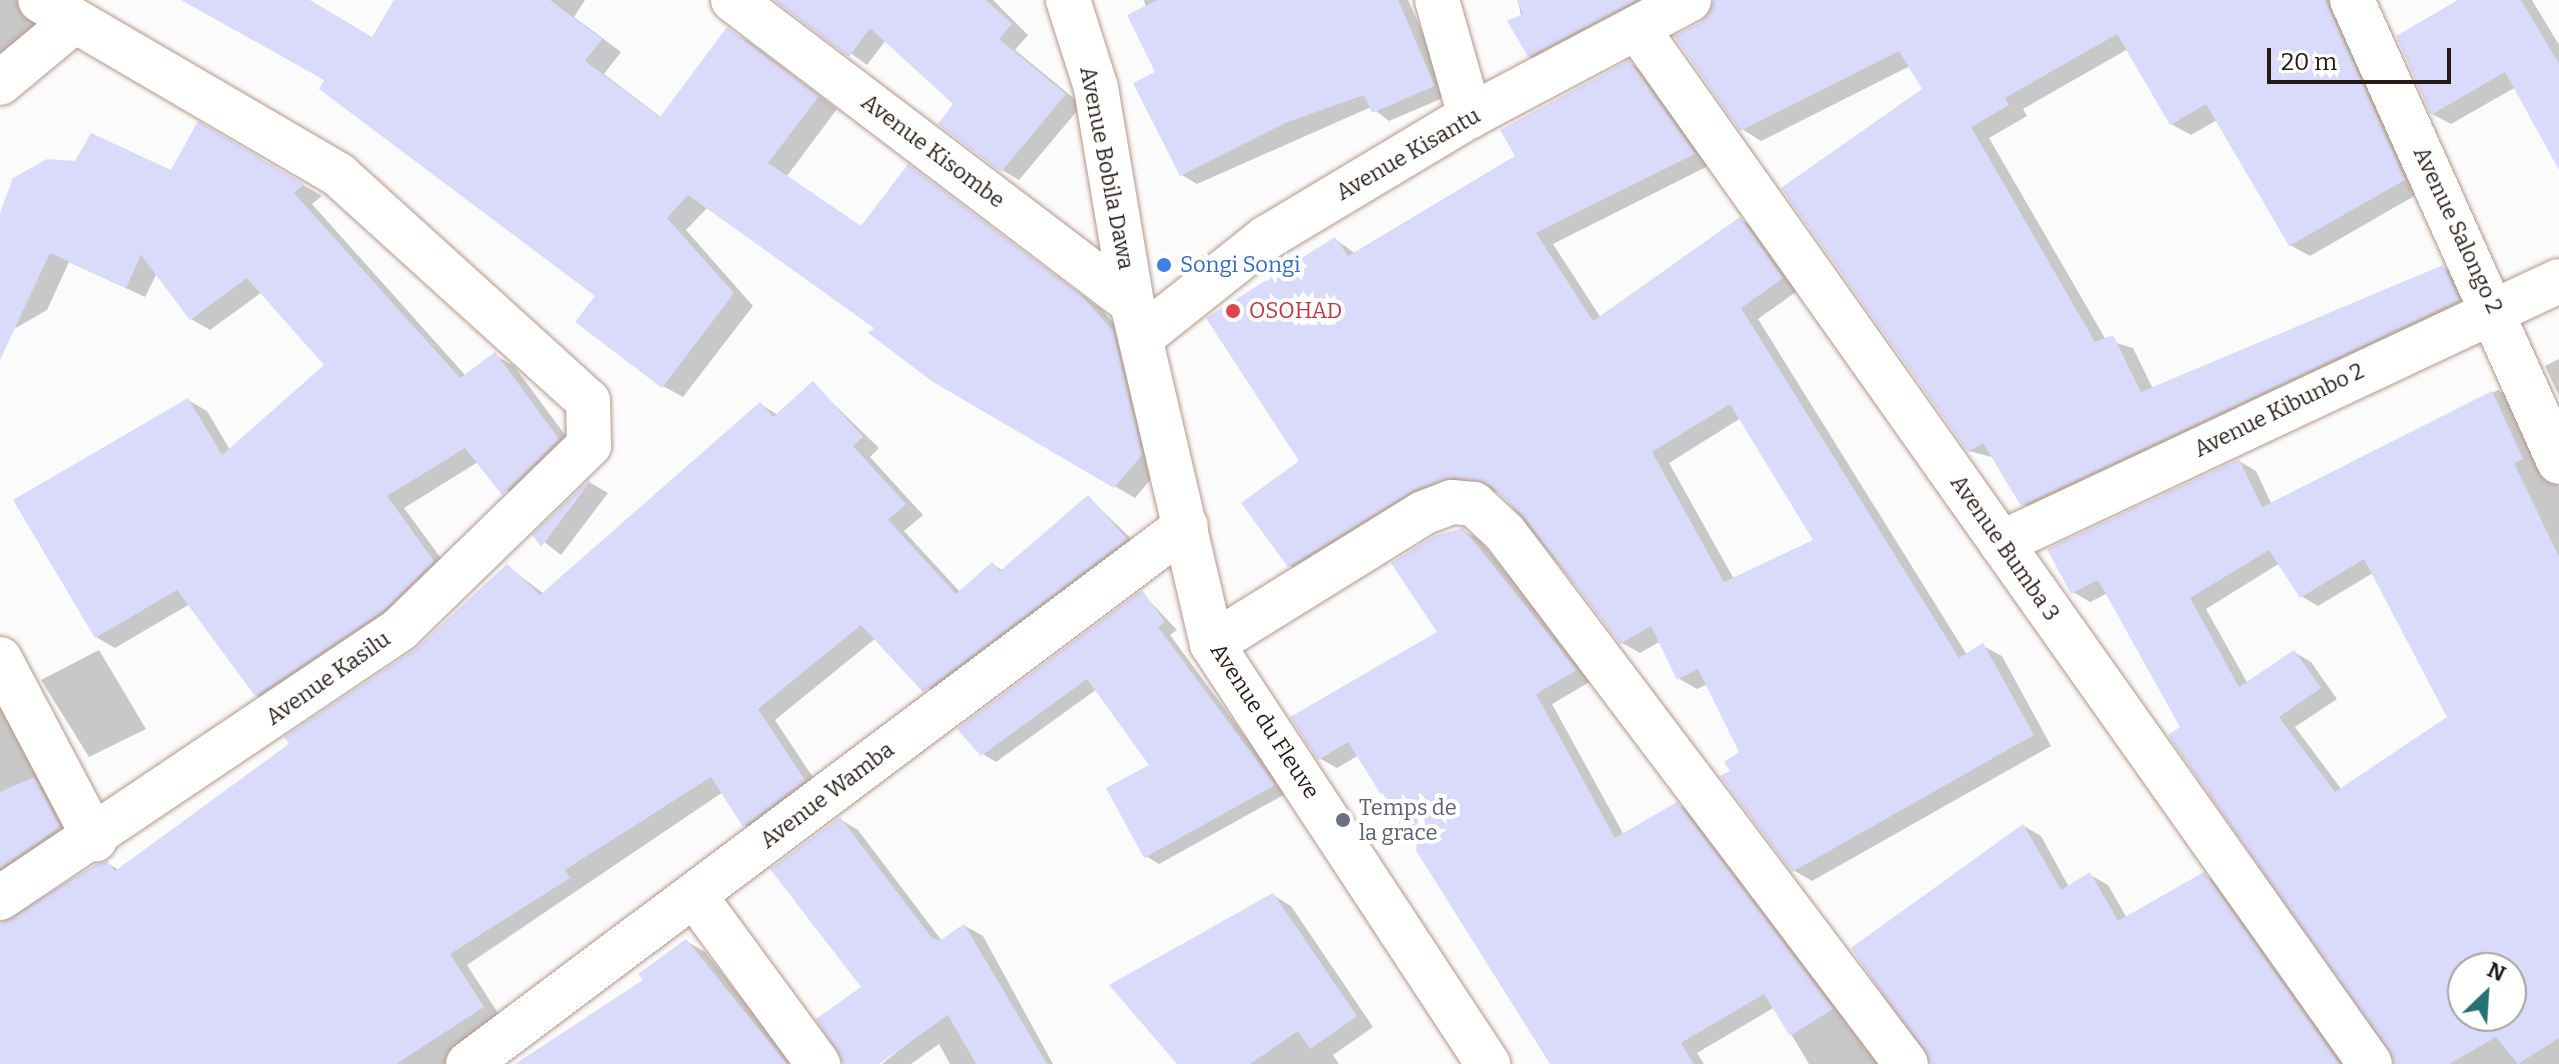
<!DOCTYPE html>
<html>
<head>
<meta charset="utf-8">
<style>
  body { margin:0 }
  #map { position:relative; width:2559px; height:1064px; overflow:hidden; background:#fbfbfb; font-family:Bitter,serif }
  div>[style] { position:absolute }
  .shadow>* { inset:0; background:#0003 }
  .building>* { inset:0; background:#dadafa }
  .roads { filter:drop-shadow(0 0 2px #b49788) drop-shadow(0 0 2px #b49788) }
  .minor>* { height:44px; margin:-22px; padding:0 22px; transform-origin:22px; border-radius:22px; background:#fff }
  .dots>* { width:22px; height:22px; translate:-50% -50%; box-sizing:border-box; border:4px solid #fff; border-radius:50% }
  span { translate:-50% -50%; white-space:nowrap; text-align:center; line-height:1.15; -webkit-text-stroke:8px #fff; paint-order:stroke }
  .street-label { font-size:22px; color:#251a14 }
  .shop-label { font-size:22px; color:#366cbe }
  .left { translate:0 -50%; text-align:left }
  .health-label { font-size:22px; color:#be3a42 }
  .worship-label { font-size:22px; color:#5b616d }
  .north { position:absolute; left:2447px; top:952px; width:80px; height:80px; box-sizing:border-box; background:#fff; border:2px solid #a8a3a1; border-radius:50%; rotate:25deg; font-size:22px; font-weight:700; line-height:32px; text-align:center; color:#251a14 }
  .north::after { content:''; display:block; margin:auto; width:28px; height:36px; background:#267171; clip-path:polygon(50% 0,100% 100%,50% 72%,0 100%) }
  .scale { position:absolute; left:2267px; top:48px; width:184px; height:36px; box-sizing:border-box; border:4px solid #251a14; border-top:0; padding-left:10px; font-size:24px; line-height:28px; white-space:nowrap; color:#251a14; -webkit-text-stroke:6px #fff; paint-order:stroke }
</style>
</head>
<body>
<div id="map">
  <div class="shadow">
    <div style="clip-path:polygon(0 0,44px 0,41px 27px,0 57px)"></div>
    <div style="clip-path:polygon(409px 0,585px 0,574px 17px,621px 52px,604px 74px,662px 118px,728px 30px,748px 41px,837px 109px,787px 176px,862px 227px,908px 167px,1101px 309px,1133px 345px,1161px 467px,1135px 498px,935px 381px,878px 327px,708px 207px,686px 230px,753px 306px,683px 397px,663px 386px,484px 128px)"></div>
    <div style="clip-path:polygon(778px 0,993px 0,1028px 35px,1015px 50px,1082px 105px,1019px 180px,1002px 170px,956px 104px,886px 40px,867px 65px)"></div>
    <div style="clip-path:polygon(1144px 0,1408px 0,1450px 95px,1389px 121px,1371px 107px,1197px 184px,1182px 175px)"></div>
    <div style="clip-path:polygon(1518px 0,1680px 0,1549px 67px,1529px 56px)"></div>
    <div style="clip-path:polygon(1716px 0,2337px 0,2423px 191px,2310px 256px,2290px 245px,2217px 120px,2191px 135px,2171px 124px,2128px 49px,2023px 109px,2027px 116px,1989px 138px,2106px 340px,2133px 348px,2153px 389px,2443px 267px,2462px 278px,2477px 311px,2042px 516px,2023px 504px,1995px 458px,1969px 451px,1924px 89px,1910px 66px,1761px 141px,1742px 129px,1703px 23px)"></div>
    <div style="clip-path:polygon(2462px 0,2532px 0,2559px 45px,2559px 166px,2516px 87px,2451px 124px,2432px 114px)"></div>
    <div style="clip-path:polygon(evenodd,1629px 62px,1647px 73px,1712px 164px,1553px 244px,1601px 318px,1740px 219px,1758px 230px,1800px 289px,1758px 319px,1967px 655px,1983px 646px,2002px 656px,2051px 746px,1812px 881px,1793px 870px,1732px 772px,1742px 753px,1708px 684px,1697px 689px,1678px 678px,1661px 641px,1640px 653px,1622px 643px,1501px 493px,1473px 487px,1308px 576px,1290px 566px,1335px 239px,1356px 254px,1518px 157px,1629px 62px,1741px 418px,1816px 541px,1734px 579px,1669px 463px,1741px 418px)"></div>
    <div style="clip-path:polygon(199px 124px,322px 196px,312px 204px,466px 376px,495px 355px,514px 366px,577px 451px,522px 505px,478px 462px,404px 508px,452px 573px,275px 706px,256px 695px,190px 604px,115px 648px,96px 637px,188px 400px,207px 411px,230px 450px,327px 365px,262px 292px,210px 330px,191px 319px,157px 273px,145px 297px,69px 262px,47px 310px,0 337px,0 218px,171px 172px)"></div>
    <div style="clip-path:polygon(1170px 259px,1190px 268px,1198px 273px,1189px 279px)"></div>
    <div style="clip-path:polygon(2559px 359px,2559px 396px,2545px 366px)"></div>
    <div style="clip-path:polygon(813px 384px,879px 448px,870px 457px,923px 515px,904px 531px,960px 592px,992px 564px,1004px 571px,1088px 497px,1143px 550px,942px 701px,876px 638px,775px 720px,822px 791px,762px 836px,744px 825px,723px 792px,467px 965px,507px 1027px,464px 1064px,0 1064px,0 925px,107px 863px,119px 870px,415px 651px,507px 566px,544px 594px,760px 404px,778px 415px)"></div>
    <div style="clip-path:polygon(evenodd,2498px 390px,2515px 400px,2559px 488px,2559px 1064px,2394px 1064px,2392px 1049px,2183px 727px,2108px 593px,2090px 602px,2073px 592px,2239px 461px,2256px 471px,2272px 505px,2498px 390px,2280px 563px,2301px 596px,2318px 606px,2373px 573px,2449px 718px,2342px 790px,2295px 727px,2337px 699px,2311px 662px,2294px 652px,2248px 684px,2206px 609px,2280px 563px,2498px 390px,2463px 968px,2511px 968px,2511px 1016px,2463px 1016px,2463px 968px)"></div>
    <div style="clip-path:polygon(589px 482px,608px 493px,561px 555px,535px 535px)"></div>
    <div style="clip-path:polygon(1463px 530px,1480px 540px,1593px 680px,1552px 704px,1624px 835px,1677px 804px,1694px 814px,1886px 1064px,1809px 1064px,1775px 1007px,1697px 1053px,1704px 1064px,1551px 1064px,1359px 755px,1337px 768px,1319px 758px,1440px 633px)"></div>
    <div style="clip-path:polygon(1142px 593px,1177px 630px,1170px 635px,1287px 793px,1159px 864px,1146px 856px,1152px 766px,1097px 689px,996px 762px,983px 754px)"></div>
    <div style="clip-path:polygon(99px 650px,146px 729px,89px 757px,41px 680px)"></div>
    <div style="clip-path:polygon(0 707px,12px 714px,78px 838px,0 893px)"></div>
    <div style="clip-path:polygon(840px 819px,858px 830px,942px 941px,965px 926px,983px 936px,1053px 1064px,950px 1064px,939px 1044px,911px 1064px,882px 1064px,935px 1021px,875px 1064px,844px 1064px,864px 988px)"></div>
    <div style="clip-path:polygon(2024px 826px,2041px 836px,2069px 887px,2090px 875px,2108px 885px,2127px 918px,2204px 875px,2221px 885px,2348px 1064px,1931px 1064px)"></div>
    <div style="clip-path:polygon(1273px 895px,1291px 906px,1373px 1027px,1333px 1055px,1339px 1064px,1180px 1064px,1112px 986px)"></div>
    <div style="clip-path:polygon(686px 941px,705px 952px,794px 1064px,519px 1064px,646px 980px)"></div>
  </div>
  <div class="building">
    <div style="clip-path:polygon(181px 0,310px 0,372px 37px,394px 0,550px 0,602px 39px,585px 61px,660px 117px,727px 27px,819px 96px,768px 163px,861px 226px,908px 164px,1081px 295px,1113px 331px,1142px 455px,1114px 488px,933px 382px,868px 333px,874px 328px,688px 195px,667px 218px,734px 293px,662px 388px,575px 322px,595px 296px,319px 89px,324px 80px)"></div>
    <div style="clip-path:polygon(774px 0,986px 0,1012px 24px,999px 39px,1066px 94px,1001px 172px,938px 124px,953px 104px,870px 28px,849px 57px)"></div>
    <div style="clip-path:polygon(1157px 0,1398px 0,1435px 86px,1372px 113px,1364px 95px,1285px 123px,1180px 176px,1133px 83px,1155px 72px,1127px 15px)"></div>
    <div style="clip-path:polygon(1517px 0,1636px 0,1528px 57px,1507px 21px,1523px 14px)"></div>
    <div style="clip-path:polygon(1714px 0,2325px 0,2405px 180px,2289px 246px,2206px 104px,2170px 125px,2117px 34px,2005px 98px,2009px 105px,1971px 127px,2095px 342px,2113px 335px,2141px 392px,2443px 265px,2459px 300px,2021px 506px,1983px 443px,1968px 452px,1781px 188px,1922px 89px,1899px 51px,1740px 131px,1674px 36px,1701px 22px)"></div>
    <div style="clip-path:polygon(2458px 0,2521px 0,2559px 64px,2559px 170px,2505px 72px,2431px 115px,2396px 36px)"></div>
    <div style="clip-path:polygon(evenodd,1629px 60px,1695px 154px,1536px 233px,1593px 321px,1740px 217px,1783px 278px,1741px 308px,1959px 658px,1983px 643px,2034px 735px,1792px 872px,1720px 776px,1730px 771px,1724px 762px,1739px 752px,1698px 669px,1677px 680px,1651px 626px,1620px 644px,1525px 518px,1491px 486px,1454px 477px,1414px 490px,1288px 567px,1241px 503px,1299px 461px,1206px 318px,1335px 237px,1348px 256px,1515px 156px,1500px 130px,1629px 60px,1730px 404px,1813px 540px,1724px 582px,1652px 452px,1730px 404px)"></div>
    <div style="clip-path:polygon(198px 121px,304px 184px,294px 193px,460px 378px,495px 352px,559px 439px,502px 495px,465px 448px,387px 496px,434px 561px,384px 610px,255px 696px,177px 590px,95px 638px,13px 500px,188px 398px,222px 455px,324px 365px,247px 278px,190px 320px,141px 255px,126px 288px,50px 253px,0 360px,0 213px,13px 178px,47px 159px,75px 161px,91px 133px,171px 170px)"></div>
    <div style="clip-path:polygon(813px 381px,863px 437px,853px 446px,906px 504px,888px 520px,956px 594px,992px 562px,1000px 571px,1088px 495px,1127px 539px,923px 692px,861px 625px,758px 709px,805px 780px,743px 827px,711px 777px,565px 870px,570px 878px,450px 954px,484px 1007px,396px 1064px,0 1064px,0 923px,96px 864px,107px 861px,115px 871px,289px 744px,284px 737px,414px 650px,507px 564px,540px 595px,760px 402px,773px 417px)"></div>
    <div style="clip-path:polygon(evenodd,2492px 391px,2523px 459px,2514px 463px,2559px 557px,2559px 1038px,2518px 1064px,2496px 1037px,2449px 1064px,2395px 1064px,2168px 735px,2180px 727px,2098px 580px,2071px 594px,2047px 549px,2239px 459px,2262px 507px,2492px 391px,2269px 550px,2300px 598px,2364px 559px,2447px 717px,2335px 792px,2279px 717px,2321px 688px,2294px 650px,2239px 687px,2190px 598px,2269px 550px,2492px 391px,2463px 968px,2511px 968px,2511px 1016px,2463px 1016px,2463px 968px)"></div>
    <div style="clip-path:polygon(589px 480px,590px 482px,541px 547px,532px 535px)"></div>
    <div style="clip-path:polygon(1463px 528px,1577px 670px,1536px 694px,1615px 838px,1677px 802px,1833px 1009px,1790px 1036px,1764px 994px,1681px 1043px,1694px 1064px,1550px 1064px,1348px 742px,1318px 760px,1290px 717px,1437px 632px,1391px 563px,1434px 536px)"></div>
    <div style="clip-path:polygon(1142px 590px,1165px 622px,1158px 627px,1275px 785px,1144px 858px,1106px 788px,1149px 765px,1087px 679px,981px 756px,957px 729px)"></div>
    <div style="clip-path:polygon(34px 777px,60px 827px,0 868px,0 792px)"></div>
    <div style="clip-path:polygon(840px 817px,932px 938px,939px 941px,964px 924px,1047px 1064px,976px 1064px,948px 1015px,879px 1064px,843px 1064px,816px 1019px,861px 987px,770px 869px)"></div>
    <div style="clip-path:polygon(2023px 824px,2061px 890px,2090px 872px,2118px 921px,2204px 872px,2339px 1064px,1930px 1064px,1851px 948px)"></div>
    <div style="clip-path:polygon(1273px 893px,1357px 1016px,1310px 1049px,1298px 1031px,1250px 1064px,1177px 1064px,1109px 985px)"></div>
    <div style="clip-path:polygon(686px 939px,787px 1064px,515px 1064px,643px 980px,638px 974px)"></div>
  </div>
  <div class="roads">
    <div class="minor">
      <div style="left:733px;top:0;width:501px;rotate:37.21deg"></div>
      <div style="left:1068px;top:0;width:92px;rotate:72.3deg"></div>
      <div style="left:1096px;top:88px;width:218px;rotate:80.5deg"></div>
      <div style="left:1132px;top:303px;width:350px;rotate:76.8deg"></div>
      <div style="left:1212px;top:644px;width:503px;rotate:56.69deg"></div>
      <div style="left:1437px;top:0;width:121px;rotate:74.1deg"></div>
      <div style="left:2352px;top:0;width:506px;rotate:65.87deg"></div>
      <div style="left:1639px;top:31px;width:1265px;rotate:54.71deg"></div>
      <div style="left:0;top:83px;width:94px;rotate:-39.8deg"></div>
      <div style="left:1144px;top:335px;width:156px;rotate:-38.5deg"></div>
      <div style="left:1266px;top:238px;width:238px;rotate:-30.9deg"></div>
      <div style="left:1470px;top:116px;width:248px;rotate:-27.9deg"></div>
      <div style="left:2001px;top:543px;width:616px;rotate:-25.15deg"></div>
      <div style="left:1212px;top:644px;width:248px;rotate:-31.8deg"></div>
      <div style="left:1423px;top:513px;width:31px;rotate:-21deg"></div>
      <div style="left:1452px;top:502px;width:22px;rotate:5deg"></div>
      <div style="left:1474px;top:504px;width:42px;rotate:43.1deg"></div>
      <div style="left:1505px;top:533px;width:665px;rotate:52.94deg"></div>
      <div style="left:0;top:659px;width:204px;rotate:62.2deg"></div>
      <div style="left:694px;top:895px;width:210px;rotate:53.7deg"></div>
      <div style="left:0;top:898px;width:482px;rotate:-33.9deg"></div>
      <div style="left:400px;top:629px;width:264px;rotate:-44.2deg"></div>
      <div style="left:589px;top:445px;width:44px;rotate:-91.3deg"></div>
      <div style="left:588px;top:401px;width:336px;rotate:-137.8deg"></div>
      <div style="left:339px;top:175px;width:346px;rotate:-149.7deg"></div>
      <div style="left:468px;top:1064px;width:897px;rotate:-36.84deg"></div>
    </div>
  </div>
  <div class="dots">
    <div style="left:1164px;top:265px;background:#3f7fe0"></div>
    <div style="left:1233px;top:311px;background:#e0444e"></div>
    <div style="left:1343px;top:820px;background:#6b7280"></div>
  </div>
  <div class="street-label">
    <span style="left:933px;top:151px;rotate:37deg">Avenue Kisombe</span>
    <span style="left:1408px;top:154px;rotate:-30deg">Avenue Kisantu</span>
    <span style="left:1107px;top:168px;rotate:79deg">Avenue Bobila Dawa</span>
    <span style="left:2458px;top:230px;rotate:65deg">Avenue Salongo 2</span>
    <span style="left:2279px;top:410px;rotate:-26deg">Avenue Kibunbo 2</span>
    <span style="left:2005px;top:548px;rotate:55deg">Avenue Bumba 3</span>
    <span style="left:328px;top:678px;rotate:-35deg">Avenue Kasilu</span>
    <span style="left:1265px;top:721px;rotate:57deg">Avenue du Fleuve</span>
    <span style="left:827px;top:795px;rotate:-37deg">Avenue Wamba</span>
  </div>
  <div class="shop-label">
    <span class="left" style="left:1180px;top:265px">Songi Songi</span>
  </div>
  <div class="health-label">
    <span class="left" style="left:1249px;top:311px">OSOHAD</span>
  </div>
  <div class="worship-label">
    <span class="left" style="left:1359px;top:820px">Temps de<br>la grace</span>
  </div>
  <div class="north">N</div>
  <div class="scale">20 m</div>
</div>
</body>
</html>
